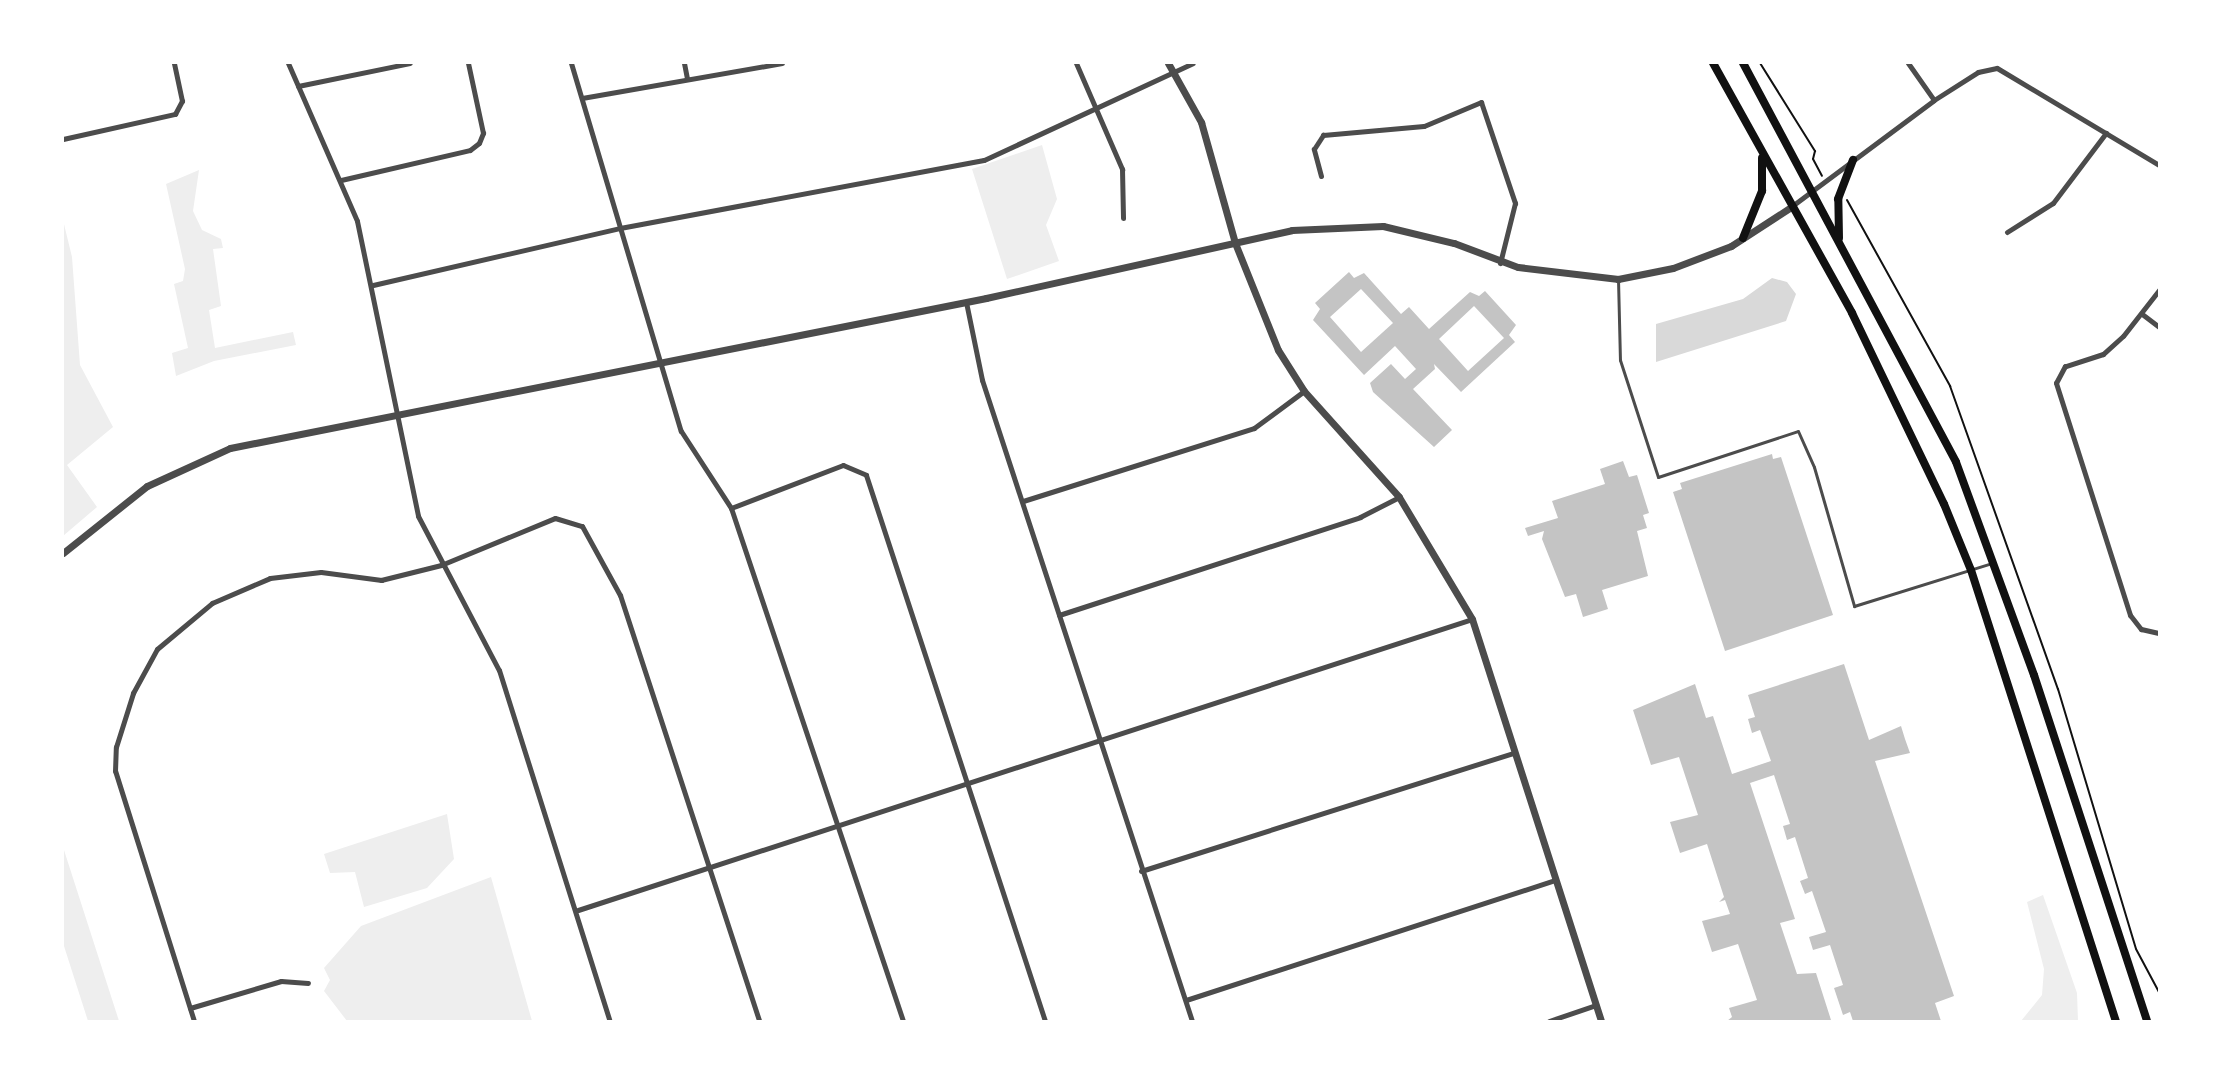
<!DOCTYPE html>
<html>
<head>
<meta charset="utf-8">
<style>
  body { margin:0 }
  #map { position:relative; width:2222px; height:1084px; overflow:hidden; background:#fff; font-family:Helvetica,sans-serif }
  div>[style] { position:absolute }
  .green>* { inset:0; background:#eee }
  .water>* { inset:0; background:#d9d9d9 }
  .building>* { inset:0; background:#c4c4c4 }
  .path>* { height:2px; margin:-1px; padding:0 1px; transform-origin:1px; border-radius:1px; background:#111 }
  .service>* { height:3px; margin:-1.5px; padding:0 1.5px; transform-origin:1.5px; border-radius:1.5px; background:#4c4c4c }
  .minor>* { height:5px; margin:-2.5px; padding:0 2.5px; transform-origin:2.5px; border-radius:2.5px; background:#4c4c4c }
  .tertiary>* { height:7px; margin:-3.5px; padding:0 3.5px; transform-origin:3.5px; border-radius:3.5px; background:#4c4c4c }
  .secondary>* { height:8px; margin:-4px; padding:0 4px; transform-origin:4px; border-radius:4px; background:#111 }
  span { translate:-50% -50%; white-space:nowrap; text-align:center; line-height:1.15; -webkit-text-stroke:6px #fff; paint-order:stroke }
  .frame { position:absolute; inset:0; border:64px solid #fff; pointer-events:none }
</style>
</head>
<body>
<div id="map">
  <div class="green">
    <div style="clip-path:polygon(1042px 145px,1057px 199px,1046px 225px,1059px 261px,1007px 279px,972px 169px)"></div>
    <div style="clip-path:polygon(199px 170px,193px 211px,202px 230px,221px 239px,223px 248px,213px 249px,221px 306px,209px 310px,215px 348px,293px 332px,296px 345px,214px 361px,176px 376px,172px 353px,188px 348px,174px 284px,183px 281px,185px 269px,166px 184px)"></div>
    <div style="clip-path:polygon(63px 220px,72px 257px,80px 365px,113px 427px,67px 465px,97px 507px,63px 536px)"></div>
    <div style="clip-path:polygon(447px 814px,454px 859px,427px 888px,364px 907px,355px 872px,330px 873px,324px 854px)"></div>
    <div style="clip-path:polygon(63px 847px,119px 1021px,88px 1021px,63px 943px)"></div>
    <div style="clip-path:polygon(491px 877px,532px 1021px,347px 1021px,324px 991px,330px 980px,324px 968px,361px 926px)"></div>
    <div style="clip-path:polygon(2043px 895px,2077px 993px,2078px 1021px,2021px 1021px,2042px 995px,2044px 969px,2027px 902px)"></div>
  </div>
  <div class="water">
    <div style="clip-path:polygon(1772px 278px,1787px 282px,1796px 294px,1786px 321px,1656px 362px,1656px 324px,1743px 299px)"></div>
  </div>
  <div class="building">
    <div style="clip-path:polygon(evenodd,1349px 272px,1354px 278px,1364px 273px,1401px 314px,1409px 307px,1429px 329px,1470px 292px,1479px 296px,1485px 291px,1516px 325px,1509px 335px,1515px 342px,1461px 392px,1434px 364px,1435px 369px,1413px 389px,1452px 430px,1434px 447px,1373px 392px,1370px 383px,1391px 364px,1405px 379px,1416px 369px,1395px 346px,1364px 375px,1313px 320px,1320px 309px,1315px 303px,1349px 272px,1361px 289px,1393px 323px,1361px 352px,1330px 317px,1361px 289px,1349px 272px,1474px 306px,1504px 338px,1468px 371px,1439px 339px,1474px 306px)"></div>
    <div style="clip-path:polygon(1772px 454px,1773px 459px,1781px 457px,1833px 615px,1725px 651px,1673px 492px,1682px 489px,1680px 483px)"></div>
    <div style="clip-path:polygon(1623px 461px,1629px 477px,1637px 475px,1649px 513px,1643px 515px,1647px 528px,1637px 531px,1648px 576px,1602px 590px,1608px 609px,1583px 617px,1576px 594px,1565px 597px,1542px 539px,1544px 531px,1528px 536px,1525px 528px,1558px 518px,1552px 501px,1605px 484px,1600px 469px)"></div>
    <div style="clip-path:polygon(1844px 664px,1869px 740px,1901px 726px,1905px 739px,1910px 753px,1875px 761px,1954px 996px,1935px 1003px,1941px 1021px,1853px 1021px,1850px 1012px,1843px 1015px,1834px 988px,1843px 985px,1830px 945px,1813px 950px,1809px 937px,1826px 932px,1812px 891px,1805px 894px,1800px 881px,1808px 878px,1795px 837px,1787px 840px,1783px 826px,1790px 824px,1774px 775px,1750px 783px,1795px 919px,1780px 923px,1797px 974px,1816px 973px,1831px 1020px,1727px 1021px,1732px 1017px,1729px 1008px,1757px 1000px,1738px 944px,1712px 952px,1702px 921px,1730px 914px,1725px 900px,1719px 902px,1724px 897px,1707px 844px,1680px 853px,1670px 822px,1698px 815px,1679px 757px,1651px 765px,1633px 710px,1695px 684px,1706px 718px,1713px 716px,1732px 774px,1771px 761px,1760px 730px,1752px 733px,1748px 719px,1755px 717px,1748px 695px)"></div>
  </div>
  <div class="path">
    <div style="left:1760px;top:63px;width:104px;rotate:58deg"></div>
    <div style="left:1815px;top:151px;width:8px;rotate:104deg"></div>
    <div style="left:1813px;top:159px;width:19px;rotate:62deg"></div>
    <div style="left:1847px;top:200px;width:213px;rotate:61deg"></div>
    <div style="left:1950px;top:386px;width:322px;rotate:70.4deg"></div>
    <div style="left:2058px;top:689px;width:271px;rotate:73.3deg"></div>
    <div style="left:2136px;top:949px;width:49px;rotate:61.9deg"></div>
  </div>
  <div class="service">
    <div style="left:1618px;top:279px;width:81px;rotate:88.6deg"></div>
    <div style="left:1620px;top:360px;width:123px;rotate:72deg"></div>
    <div style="left:1658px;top:477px;width:147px;rotate:-18.2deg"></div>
    <div style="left:1798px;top:431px;width:39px;rotate:66deg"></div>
    <div style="left:1814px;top:467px;width:145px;rotate:73.9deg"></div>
    <div style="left:1854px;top:606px;width:145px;rotate:-17.3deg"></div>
  </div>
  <div class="minor">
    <div style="left:288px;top:63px;width:172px;rotate:66.4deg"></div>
    <div style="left:357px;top:221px;width:301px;rotate:78.3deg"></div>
    <div style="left:418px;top:516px;width:174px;rotate:62.3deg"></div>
    <div style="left:499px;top:670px;width:368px;rotate:72.5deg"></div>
    <div style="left:571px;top:63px;width:384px;rotate:73.4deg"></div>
    <div style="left:681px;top:431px;width:92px;rotate:57deg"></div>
    <div style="left:731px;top:508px;width:541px;rotate:71.46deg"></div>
    <div style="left:684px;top:63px;width:16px;rotate:79deg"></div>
    <div style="left:1076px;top:63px;width:116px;rotate:66.5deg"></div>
    <div style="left:1122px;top:169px;width:49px;rotate:88.8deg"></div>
    <div style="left:1908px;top:63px;width:45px;rotate:54.9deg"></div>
    <div style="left:298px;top:86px;width:114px;rotate:-11.6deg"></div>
    <div style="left:582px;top:98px;width:203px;rotate:-9.9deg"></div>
    <div style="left:63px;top:139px;width:115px;rotate:-12.6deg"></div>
    <div style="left:175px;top:114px;width:15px;rotate:-62deg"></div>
    <div style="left:182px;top:101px;width:39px;rotate:-102deg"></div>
    <div style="left:1321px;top:176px;width:28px;rotate:-105deg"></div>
    <div style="left:1314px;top:149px;width:17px;rotate:-57deg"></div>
    <div style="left:1323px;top:135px;width:101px;rotate:-5.1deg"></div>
    <div style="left:1424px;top:126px;width:62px;rotate:-22.8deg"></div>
    <div style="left:1481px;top:102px;width:107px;rotate:71.4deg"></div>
    <div style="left:1515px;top:203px;width:62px;rotate:104deg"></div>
    <div style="left:341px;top:180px;width:132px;rotate:-13.1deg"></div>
    <div style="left:470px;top:150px;width:11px;rotate:-38deg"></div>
    <div style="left:479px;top:143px;width:11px;rotate:-68deg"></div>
    <div style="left:483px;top:133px;width:72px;rotate:-102.1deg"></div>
    <div style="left:1792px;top:206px;width:177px;rotate:-36.7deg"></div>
    <div style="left:1934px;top:100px;width:52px;rotate:-32.5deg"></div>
    <div style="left:1978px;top:72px;width:19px;rotate:-12deg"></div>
    <div style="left:1997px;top:68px;width:189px;rotate:30.9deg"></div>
    <div style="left:2007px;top:232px;width:54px;rotate:-32.2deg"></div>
    <div style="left:2053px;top:203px;width:88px;rotate:-52.9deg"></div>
    <div style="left:373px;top:285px;width:253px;rotate:-13deg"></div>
    <div style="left:620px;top:228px;width:370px;rotate:-10.6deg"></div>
    <div style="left:984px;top:160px;width:230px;rotate:-24.9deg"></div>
    <div style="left:2159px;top:290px;width:58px;rotate:128deg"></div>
    <div style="left:2123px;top:336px;width:27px;rotate:138deg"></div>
    <div style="left:2103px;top:354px;width:40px;rotate:162deg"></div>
    <div style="left:2065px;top:366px;width:19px;rotate:118deg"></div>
    <div style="left:2056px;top:383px;width:244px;rotate:72.3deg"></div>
    <div style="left:2130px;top:615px;width:18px;rotate:52deg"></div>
    <div style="left:2141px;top:629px;width:18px;rotate:13deg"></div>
    <div style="left:966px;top:302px;width:80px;rotate:78.4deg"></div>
    <div style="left:982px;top:380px;width:675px;rotate:71.86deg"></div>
    <div style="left:2142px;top:314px;width:21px;rotate:37deg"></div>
    <div style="left:1023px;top:501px;width:242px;rotate:-17.5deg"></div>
    <div style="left:1254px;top:428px;width:62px;rotate:-36.5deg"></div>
    <div style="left:731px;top:508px;width:120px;rotate:-21deg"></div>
    <div style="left:843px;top:465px;width:25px;rotate:23deg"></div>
    <div style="left:866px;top:475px;width:575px;rotate:71.85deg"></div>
    <div style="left:1059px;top:615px;width:317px;rotate:-18deg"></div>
    <div style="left:1360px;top:517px;width:44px;rotate:-27.1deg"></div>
    <div style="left:1141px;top:871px;width:391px;rotate:-17.6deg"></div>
    <div style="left:578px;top:910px;width:940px;rotate:-18.03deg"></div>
    <div style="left:1186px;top:1000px;width:386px;rotate:-18deg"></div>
    <div style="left:190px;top:1008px;width:95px;rotate:-16.5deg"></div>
    <div style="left:281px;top:981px;width:27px;rotate:4deg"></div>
    <div style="left:194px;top:1021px;width:262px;rotate:-107.5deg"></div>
    <div style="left:115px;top:771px;width:24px;rotate:-88deg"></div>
    <div style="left:116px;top:747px;width:57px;rotate:-72.5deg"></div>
    <div style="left:133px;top:693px;width:50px;rotate:-61.4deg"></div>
    <div style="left:157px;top:649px;width:72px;rotate:-39.9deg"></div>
    <div style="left:212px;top:603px;width:63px;rotate:-23.3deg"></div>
    <div style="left:270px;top:578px;width:51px;rotate:-6.7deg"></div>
    <div style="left:321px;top:572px;width:61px;rotate:7.6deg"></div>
    <div style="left:381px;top:580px;width:62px;rotate:-14deg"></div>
    <div style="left:441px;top:565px;width:123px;rotate:-22.4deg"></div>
    <div style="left:555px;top:518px;width:28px;rotate:17deg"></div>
    <div style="left:582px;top:526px;width:79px;rotate:61.2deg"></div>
    <div style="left:620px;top:595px;width:448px;rotate:71.9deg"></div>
    <div style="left:1549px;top:1021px;width:50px;rotate:-18.8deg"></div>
  </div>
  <div class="tertiary">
    <div style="left:1168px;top:63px;width:68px;rotate:60.8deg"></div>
    <div style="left:1201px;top:122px;width:126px;rotate:74.3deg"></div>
    <div style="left:1235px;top:243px;width:115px;rotate:68.1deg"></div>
    <div style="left:1278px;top:350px;width:49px;rotate:57.6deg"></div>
    <div style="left:1304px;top:391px;width:142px;rotate:48.1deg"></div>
    <div style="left:1399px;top:497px;width:142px;rotate:59.1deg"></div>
    <div style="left:1472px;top:619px;width:422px;rotate:72.2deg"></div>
    <div style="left:63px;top:553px;width:107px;rotate:-38.6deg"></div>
    <div style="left:147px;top:486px;width:91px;rotate:-24.6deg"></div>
    <div style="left:230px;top:448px;width:771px;rotate:-11.22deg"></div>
    <div style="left:986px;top:298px;width:313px;rotate:-12.5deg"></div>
    <div style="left:1292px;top:230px;width:91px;rotate:-2.5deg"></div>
    <div style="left:1383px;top:226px;width:73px;rotate:13.5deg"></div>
    <div style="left:1454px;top:243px;width:68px;rotate:20.6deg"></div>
    <div style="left:1518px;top:267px;width:101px;rotate:6.8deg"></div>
    <div style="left:1618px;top:279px;width:56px;rotate:-11.3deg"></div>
    <div style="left:1673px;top:268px;width:62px;rotate:-20.8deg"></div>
    <div style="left:1731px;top:246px;width:72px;rotate:-33deg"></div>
  </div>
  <div class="secondary">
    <div style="left:1713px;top:63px;width:286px;rotate:60.9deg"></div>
    <div style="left:1852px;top:313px;width:212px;rotate:64.3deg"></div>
    <div style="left:1944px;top:504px;width:71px;rotate:67.8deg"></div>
    <div style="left:1971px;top:570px;width:474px;rotate:72.2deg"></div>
    <div style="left:1743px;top:63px;width:452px;rotate:61.9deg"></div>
    <div style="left:1956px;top:462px;width:227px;rotate:69.9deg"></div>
    <div style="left:2034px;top:675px;width:364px;rotate:71.9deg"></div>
    <div style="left:1743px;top:238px;width:51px;rotate:-68deg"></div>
    <div style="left:1762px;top:191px;width:33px;rotate:-90deg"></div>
    <div style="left:1839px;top:238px;width:39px;rotate:-91deg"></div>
    <div style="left:1838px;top:199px;width:42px;rotate:-69deg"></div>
  </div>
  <div class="frame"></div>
</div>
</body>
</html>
